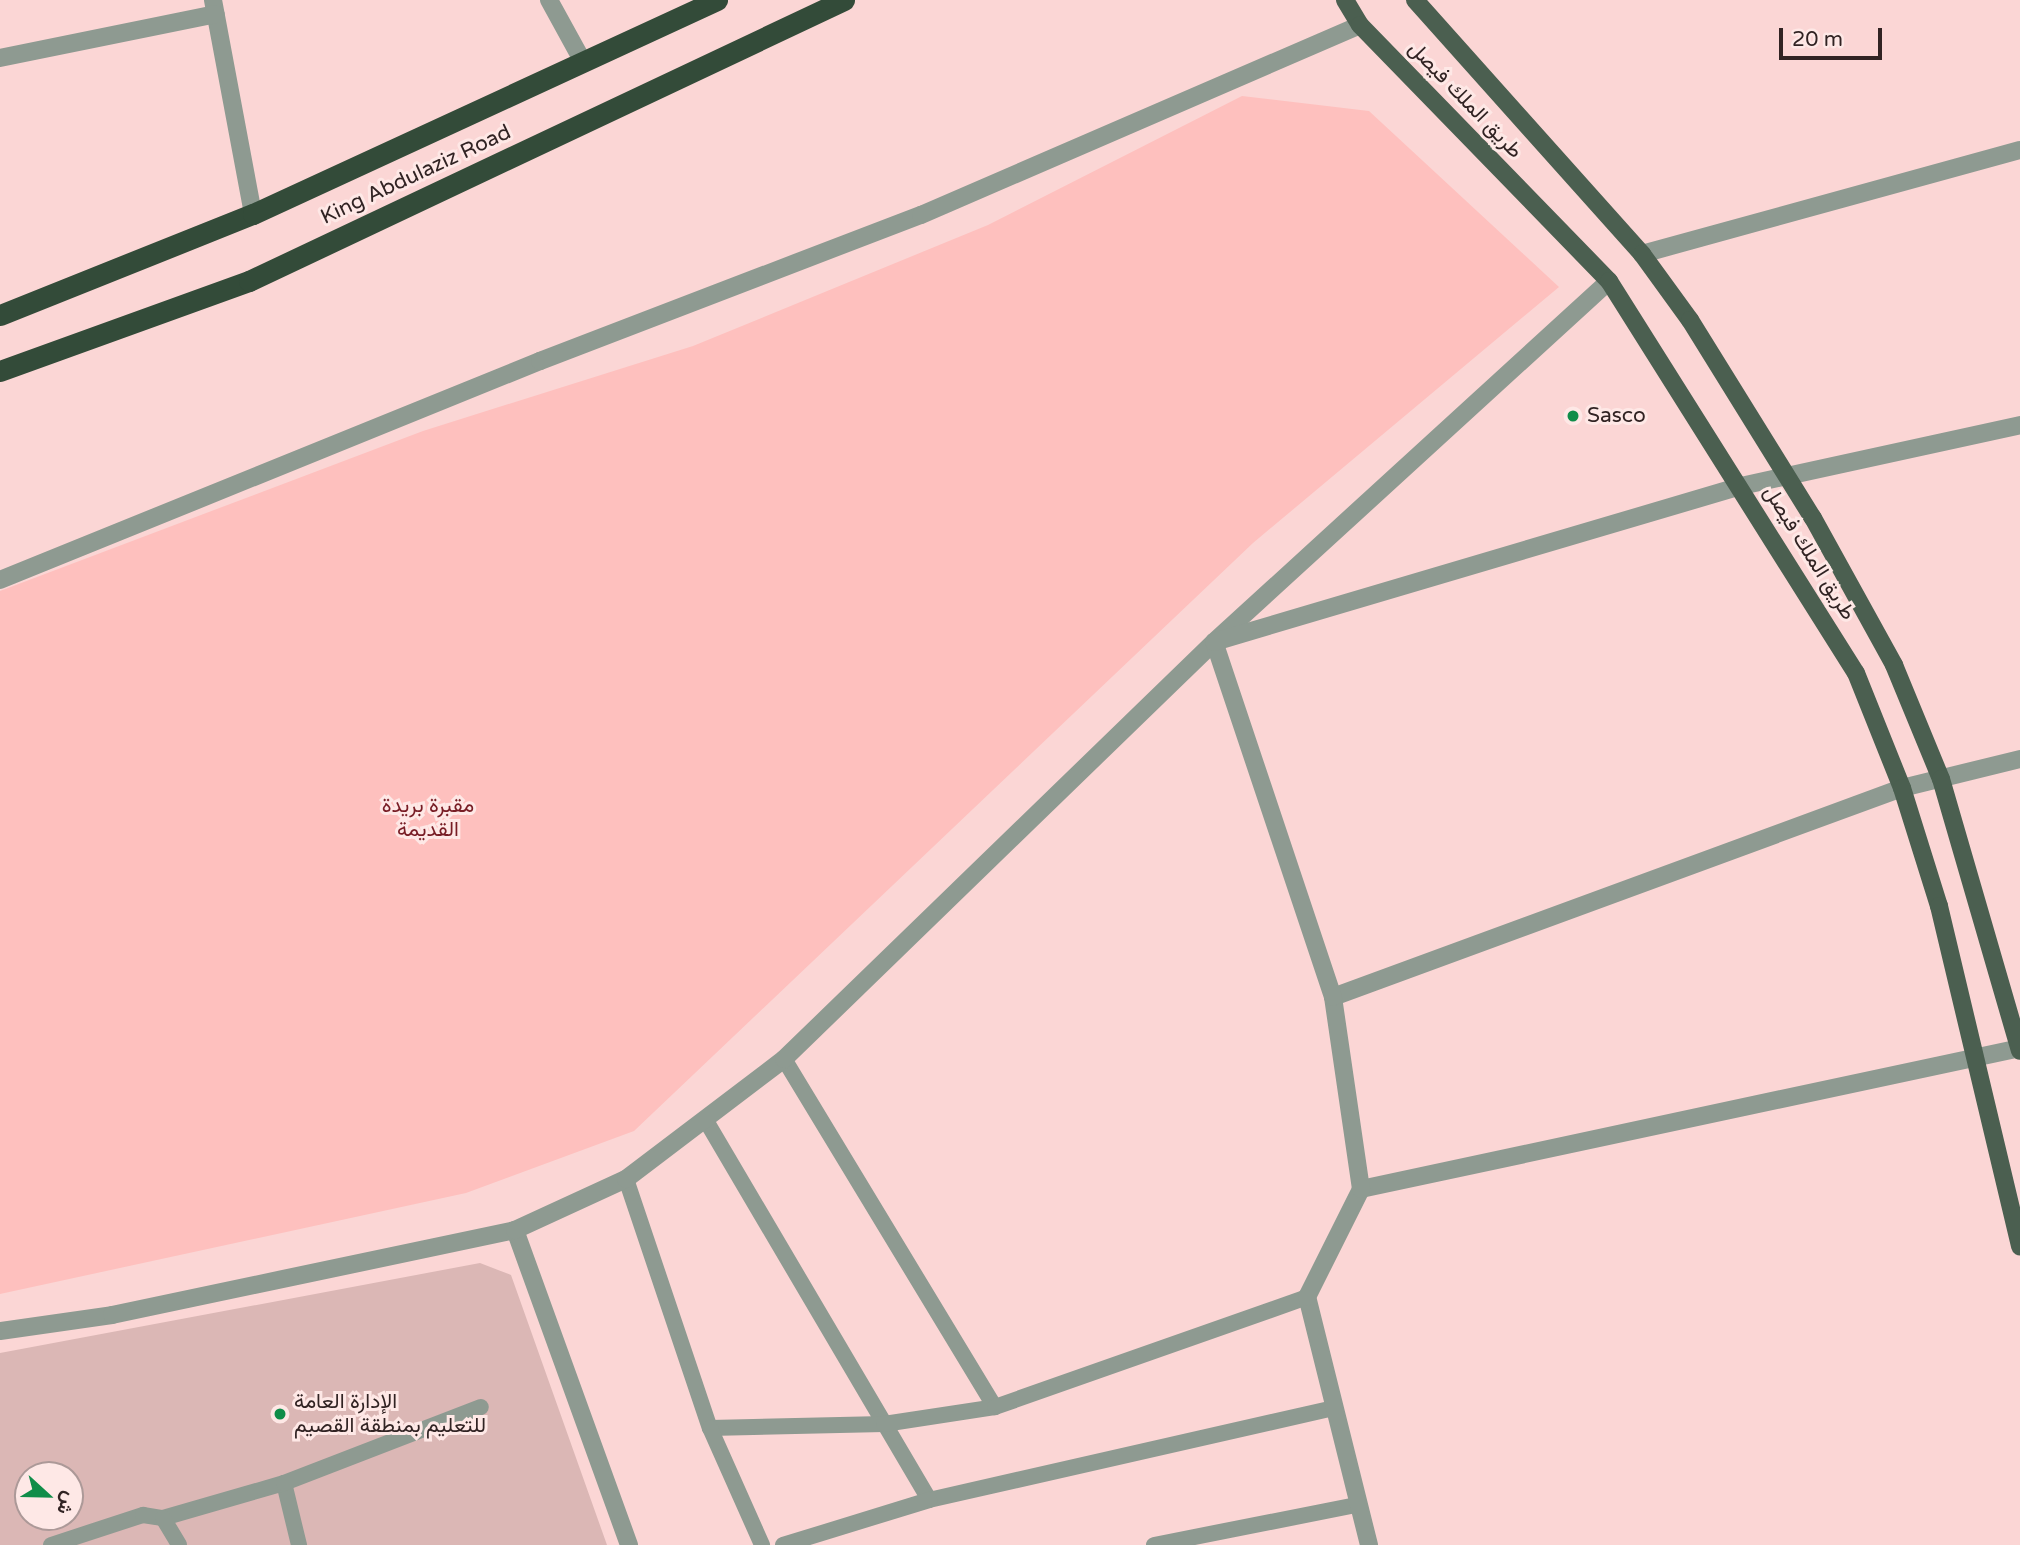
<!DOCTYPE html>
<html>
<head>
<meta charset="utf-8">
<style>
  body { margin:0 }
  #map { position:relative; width:2020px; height:1545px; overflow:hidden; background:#fbd6d5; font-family:"Varela Round",Vazirmatn,sans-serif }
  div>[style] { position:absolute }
  .green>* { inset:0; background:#fec0be }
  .building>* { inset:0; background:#dbb7b5 }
  .lane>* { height:16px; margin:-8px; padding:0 8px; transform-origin:8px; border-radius:8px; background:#8e9a91 }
  .street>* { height:18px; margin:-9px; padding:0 9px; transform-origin:9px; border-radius:9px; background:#8e9a91 }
  .primary>* { height:18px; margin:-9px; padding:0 9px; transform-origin:9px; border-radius:9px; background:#4b5f50 }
  .highway>* { height:21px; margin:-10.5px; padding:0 10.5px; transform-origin:10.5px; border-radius:10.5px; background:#334b39 }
  .dots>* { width:19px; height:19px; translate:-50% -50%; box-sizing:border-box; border:4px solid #fee8e6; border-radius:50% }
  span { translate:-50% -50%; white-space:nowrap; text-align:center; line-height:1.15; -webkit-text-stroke:6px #fee8e6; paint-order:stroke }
  .street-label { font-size:21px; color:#312323 }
  .poi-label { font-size:21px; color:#312323 }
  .left { translate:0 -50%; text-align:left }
  .park-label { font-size:21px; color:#781d25 }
  .north { position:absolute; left:14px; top:1461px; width:70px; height:70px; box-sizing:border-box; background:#fee8e6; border:2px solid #ac9998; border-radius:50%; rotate:112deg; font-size:19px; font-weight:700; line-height:28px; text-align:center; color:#312323 }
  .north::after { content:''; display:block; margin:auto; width:24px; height:32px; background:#108d49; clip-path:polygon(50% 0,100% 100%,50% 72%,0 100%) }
  .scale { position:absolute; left:1779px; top:28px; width:103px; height:32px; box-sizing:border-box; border:4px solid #312323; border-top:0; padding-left:9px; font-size:21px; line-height:24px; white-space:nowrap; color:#312323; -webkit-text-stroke:5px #fee8e6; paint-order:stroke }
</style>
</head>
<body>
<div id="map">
  <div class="green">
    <div style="clip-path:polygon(1242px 96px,1369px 111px,1559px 287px,1253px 543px,634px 1131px,466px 1193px,0 1294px,0 591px,423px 431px,693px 346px,988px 225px)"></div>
  </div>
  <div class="building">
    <div style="clip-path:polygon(evenodd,480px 1263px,511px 1275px,607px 1545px,0 1545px,0 1353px,480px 1263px,28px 1475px,70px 1475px,70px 1517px,28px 1517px,28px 1475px)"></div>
  </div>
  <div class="lane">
    <div style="left:784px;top:1059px;width:407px;rotate:58.8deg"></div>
    <div style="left:705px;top:1119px;width:442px;rotate:59.5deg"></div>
    <div style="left:929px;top:1500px;width:414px;rotate:-12.8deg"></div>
    <div style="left:626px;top:1179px;width:263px;rotate:71.4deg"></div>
    <div style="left:710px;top:1428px;width:174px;rotate:-1.3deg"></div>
    <div style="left:884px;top:1424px;width:112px;rotate:-8.7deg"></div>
    <div style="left:995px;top:1407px;width:331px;rotate:-19.4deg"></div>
    <div style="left:710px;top:1428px;width:128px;rotate:66deg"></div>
    <div style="left:284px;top:1483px;width:64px;rotate:76.4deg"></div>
    <div style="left:163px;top:1518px;width:126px;rotate:-16.1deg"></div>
    <div style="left:284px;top:1483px;width:211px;rotate:-21.1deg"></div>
    <div style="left:51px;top:1545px;width:97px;rotate:-18.1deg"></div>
    <div style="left:143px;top:1515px;width:20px;rotate:9deg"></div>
    <div style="left:163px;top:1518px;width:31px;rotate:59deg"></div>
    <div style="left:783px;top:1545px;width:153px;rotate:-17.1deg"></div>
    <div style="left:1154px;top:1545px;width:206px;rotate:-11.2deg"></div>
  </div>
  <div class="street">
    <div style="left:213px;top:0;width:218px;rotate:79.4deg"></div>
    <div style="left:549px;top:0;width:68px;rotate:61.2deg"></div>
    <div style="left:0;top:58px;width:220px;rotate:-11.5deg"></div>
    <div style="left:1642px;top:254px;width:392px;rotate:-15.4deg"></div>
    <div style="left:0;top:580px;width:583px;rotate:-22.08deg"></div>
    <div style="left:540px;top:361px;width:408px;rotate:-21deg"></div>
    <div style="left:921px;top:215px;width:478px;rotate:-23.4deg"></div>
    <div style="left:1333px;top:997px;width:606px;rotate:-20.17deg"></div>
    <div style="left:1902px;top:788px;width:122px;rotate:-13.8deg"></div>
    <div style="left:1361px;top:1189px;width:674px;rotate:-12.08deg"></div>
    <div style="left:515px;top:1230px;width:335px;rotate:70.1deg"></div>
    <div style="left:0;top:1331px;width:113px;rotate:-8.1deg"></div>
    <div style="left:112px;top:1315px;width:412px;rotate:-11.9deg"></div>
    <div style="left:515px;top:1230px;width:122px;rotate:-24.7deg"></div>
    <div style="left:626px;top:1179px;width:198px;rotate:-37.2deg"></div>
    <div style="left:784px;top:1059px;width:599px;rotate:-44.12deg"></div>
    <div style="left:1214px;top:642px;width:535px;rotate:-42.42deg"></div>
    <div style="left:1369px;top:1545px;width:256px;rotate:-104deg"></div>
    <div style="left:1307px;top:1297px;width:121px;rotate:-63.4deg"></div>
    <div style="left:1361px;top:1189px;width:194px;rotate:-98.3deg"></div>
    <div style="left:1333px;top:997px;width:374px;rotate:-108.5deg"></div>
    <div style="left:1214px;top:642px;width:550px;rotate:-16.49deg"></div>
    <div style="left:1741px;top:486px;width:286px;rotate:-12.3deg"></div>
  </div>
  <div class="primary">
    <div style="left:1345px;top:0;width:29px;rotate:59deg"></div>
    <div style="left:1360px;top:25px;width:357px;rotate:45.8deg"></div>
    <div style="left:1609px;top:281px;width:463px;rotate:57.8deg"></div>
    <div style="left:1856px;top:673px;width:124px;rotate:68.2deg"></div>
    <div style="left:1902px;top:788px;width:124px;rotate:72.6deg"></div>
    <div style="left:1939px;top:906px;width:350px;rotate:76.6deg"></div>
    <div style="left:1415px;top:0;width:341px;rotate:48.2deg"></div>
    <div style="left:1642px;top:254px;width:82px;rotate:54deg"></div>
    <div style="left:1690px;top:320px;width:233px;rotate:58.2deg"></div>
    <div style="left:1813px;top:518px;width:168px;rotate:61.1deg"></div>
    <div style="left:1894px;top:665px;width:123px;rotate:67.6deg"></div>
    <div style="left:1941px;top:779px;width:283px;rotate:73.8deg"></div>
  </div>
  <div class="highway">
    <div style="left:0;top:315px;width:272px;rotate:-21.8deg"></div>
    <div style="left:253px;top:214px;width:511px;rotate:-24.76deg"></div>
    <div style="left:0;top:371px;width:265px;rotate:-19.9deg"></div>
    <div style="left:249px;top:281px;width:658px;rotate:-25.28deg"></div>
  </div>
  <div class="dots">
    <div style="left:1573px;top:416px;background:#108d49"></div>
    <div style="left:280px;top:1414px;background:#108d49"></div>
  </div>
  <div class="street-label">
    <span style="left:1465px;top:100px;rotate:46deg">طريق الملك فيصل</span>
    <span style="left:416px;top:175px;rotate:-25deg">King Abdulaziz Road</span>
    <span style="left:1809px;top:553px;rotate:58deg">طريق الملك فيصل</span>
  </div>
  <div class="poi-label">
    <span class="left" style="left:1587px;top:416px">Sasco</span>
    <span class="left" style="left:294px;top:1414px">الإدارة العامة<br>للتعليم بمنطقة القصيم</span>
  </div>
  <div class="park-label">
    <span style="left:428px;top:818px">مقبرة بريدة<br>القديمة</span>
  </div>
  <div class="north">ش</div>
  <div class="scale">20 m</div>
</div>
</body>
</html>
